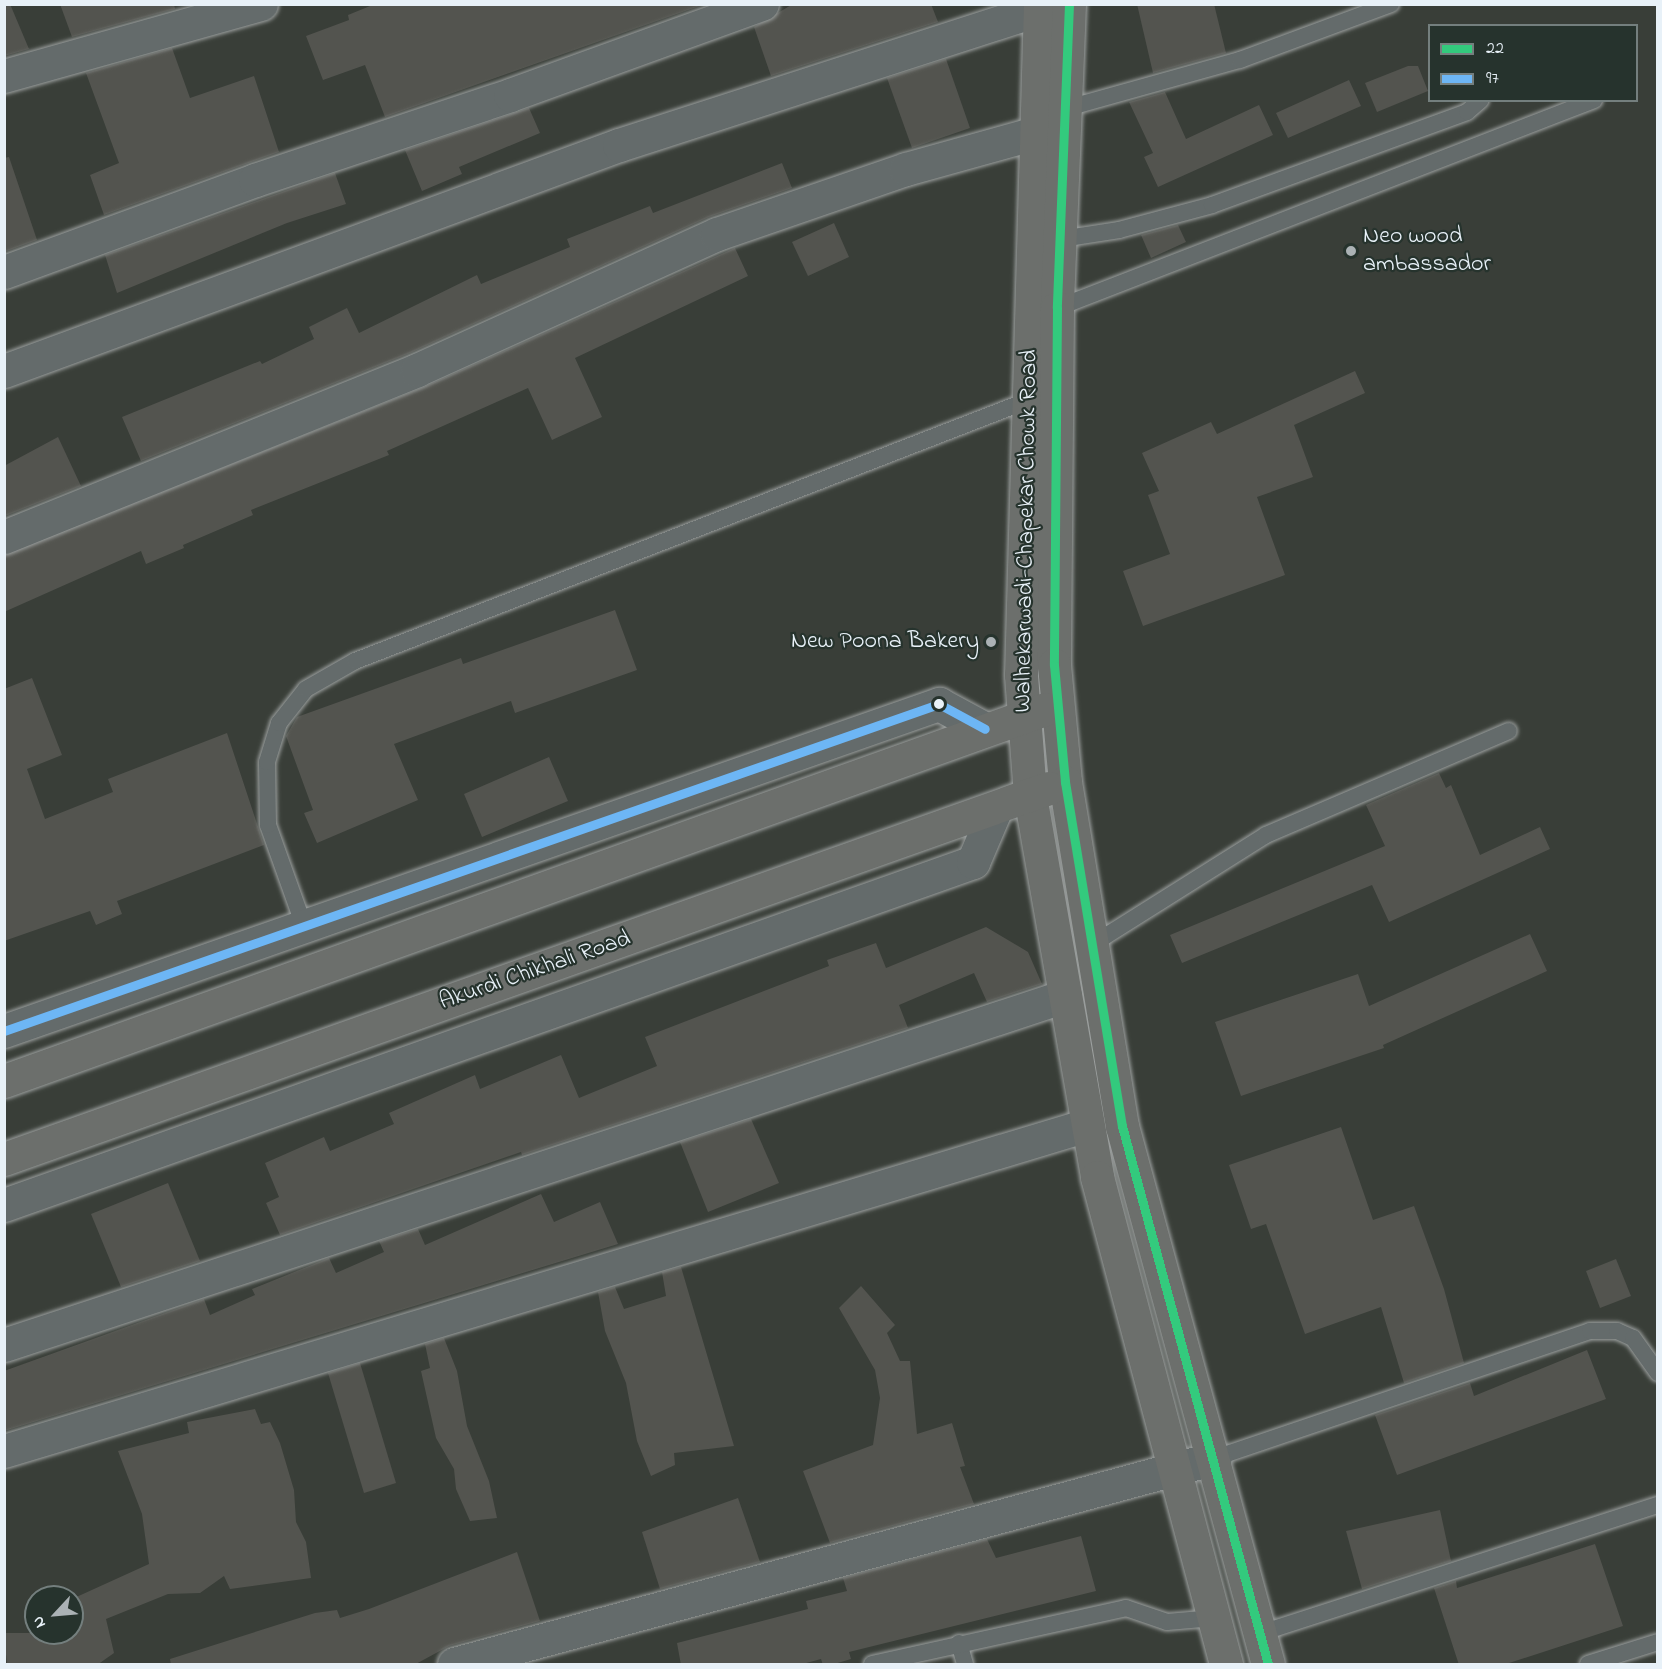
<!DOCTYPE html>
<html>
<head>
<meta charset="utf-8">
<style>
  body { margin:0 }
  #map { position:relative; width:1662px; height:1669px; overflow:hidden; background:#393e38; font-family:"Indie Flower",sans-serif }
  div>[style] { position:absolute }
  .building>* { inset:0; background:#53544f }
  .roads { filter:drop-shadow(0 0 2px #9ca09f) drop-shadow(0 0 2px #9ca09f) }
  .lane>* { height:16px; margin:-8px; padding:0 8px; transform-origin:8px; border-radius:8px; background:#646b6b }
  .street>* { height:33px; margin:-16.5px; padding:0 16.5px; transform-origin:16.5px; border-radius:16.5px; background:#646b6b }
  .secondary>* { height:33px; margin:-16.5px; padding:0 16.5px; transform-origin:16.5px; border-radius:16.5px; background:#646b6b }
  .primary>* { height:33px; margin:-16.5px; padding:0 16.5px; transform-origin:16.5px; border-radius:16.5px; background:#6c6f6c }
  .bus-1>* { height:9px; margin:-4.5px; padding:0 4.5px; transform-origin:4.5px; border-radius:4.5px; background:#33ca7d }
  .bus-2>* { height:9px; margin:-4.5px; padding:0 4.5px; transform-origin:4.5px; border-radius:4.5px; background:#6db6f5 }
  .dots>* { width:16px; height:16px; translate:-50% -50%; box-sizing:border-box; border:3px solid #26332d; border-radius:50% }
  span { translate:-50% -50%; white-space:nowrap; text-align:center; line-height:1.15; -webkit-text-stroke:4.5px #26332d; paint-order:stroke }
  .poi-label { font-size:24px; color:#e8f1f8 }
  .left { translate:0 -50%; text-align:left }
  .right { translate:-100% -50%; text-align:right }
  .street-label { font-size:24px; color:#e8f1f8 }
  .frame { position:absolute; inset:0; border:6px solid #e8f1f8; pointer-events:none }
  .legend { position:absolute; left:1428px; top:24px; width:210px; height:78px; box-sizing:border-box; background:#26332d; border:2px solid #747f7e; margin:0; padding:8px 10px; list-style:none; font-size:18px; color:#e8f1f8 }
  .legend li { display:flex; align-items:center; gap:12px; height:30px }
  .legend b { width:30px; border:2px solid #747f7e }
  .north { position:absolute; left:24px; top:1585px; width:60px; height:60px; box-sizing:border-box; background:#26332d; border:2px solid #747f7e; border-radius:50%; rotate:244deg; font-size:16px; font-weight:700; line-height:24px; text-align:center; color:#e8f1f8 }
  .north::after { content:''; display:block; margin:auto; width:21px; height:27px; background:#abb2b5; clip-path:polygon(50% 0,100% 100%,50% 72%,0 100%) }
</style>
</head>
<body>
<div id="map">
  <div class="building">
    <div style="clip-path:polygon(4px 4px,10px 4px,29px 49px,4px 56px)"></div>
    <div style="clip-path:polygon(60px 4px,174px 4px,175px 9px,72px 37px)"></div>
    <div style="clip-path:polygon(375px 4px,705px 4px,385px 117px,365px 65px,323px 80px,306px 36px,349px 20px,348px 15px)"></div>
    <div style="clip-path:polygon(793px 4px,931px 4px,938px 22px,771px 76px,754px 27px)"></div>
    <div style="clip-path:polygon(1137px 4px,1214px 4px,1226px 53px,1153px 73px)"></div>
    <div style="clip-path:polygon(172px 48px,190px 98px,254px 76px,279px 152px,104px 215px,90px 175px,119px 163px,86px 73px)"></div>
    <div style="clip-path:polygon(946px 59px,970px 128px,912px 148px,887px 78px)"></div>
    <div style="clip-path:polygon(1408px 66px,1418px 66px,1428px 91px,1377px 112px,1365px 83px)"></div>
    <div style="clip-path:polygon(1349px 80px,1361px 106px,1288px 138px,1276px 113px)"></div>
    <div style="clip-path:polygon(1165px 92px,1186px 139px,1259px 105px,1273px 135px,1158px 187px,1144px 157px,1153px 153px,1129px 102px)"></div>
    <div style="clip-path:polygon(529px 108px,540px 133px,459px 167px,462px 174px,422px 191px,405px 150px)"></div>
    <div style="clip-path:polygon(9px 157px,37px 240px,4px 252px,4px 158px)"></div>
    <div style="clip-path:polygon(782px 163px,792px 188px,709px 217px,410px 353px,141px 461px,122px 417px,260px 361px,262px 364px,314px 339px,309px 327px,347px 308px,359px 333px,477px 275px,481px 284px,570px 247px,567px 239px,650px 206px,653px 213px)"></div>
    <div style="clip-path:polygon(335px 173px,346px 204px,287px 223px,117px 293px,105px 255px)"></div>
    <div style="clip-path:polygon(834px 223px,849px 257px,808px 276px,792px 242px)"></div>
    <div style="clip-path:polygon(1178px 225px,1186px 242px,1151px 258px,1141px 235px)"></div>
    <div style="clip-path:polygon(735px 248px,748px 276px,575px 358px,602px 417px,552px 440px,528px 388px,387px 451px,389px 455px,251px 510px,253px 515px,183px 545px,184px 548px,146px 564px,141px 551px,4px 612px,4px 555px,424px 387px)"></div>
    <div style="clip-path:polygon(1355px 371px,1365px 393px,1294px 425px,1313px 477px,1257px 497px,1285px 575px,1143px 626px,1123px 571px,1170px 554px,1148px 495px,1159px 491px,1142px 453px,1211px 422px,1217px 434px)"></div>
    <div style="clip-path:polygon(58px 437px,81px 486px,5px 516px,4px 466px)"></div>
    <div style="clip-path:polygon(615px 610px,637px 670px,515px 713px,511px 701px,394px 744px,418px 800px,317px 843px,304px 813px,313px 810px,286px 736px,297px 717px,461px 658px,463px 664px)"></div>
    <div style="clip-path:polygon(32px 678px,62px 755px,27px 769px,45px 819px,113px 792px,108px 779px,227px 733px,264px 845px,117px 901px,122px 914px,96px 925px,90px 911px,4px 941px,4px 689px)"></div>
    <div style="clip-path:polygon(549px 757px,568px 801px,482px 837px,464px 794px)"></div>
    <div style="clip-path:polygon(1439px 773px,1446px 788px,1451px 785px,1480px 855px,1540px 827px,1550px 849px,1389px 922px,1372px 885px,1182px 963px,1170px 935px,1385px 846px,1366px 805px)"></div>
    <div style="clip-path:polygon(986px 927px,1028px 952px,1042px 984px,987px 1002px,974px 973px,899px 1005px,908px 1028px,522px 1155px,521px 1152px,280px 1235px,266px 1203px,279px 1197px,265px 1163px,324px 1137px,330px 1151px,394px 1124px,389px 1113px,475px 1075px,480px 1089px,561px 1055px,579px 1098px,657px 1066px,645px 1037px,829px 966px,827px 960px,876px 943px,886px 968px)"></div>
    <div style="clip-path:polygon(1530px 934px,1547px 971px,1383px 1045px,1384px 1048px,1241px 1096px,1215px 1022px,1358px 974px,1369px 1006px)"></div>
    <div style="clip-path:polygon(751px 1119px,779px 1183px,708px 1212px,680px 1142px)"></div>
    <div style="clip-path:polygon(1341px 1127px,1373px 1220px,1414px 1206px,1444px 1289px,1464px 1363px,1404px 1383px,1381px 1307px,1305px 1334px,1266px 1224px,1251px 1229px,1229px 1165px)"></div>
    <div style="clip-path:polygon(168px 1183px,200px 1261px,121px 1287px,91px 1214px)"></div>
    <div style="clip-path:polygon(541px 1194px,554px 1222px,600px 1202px,618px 1244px,4px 1431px,4px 1371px,204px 1299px,210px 1315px,255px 1295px,252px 1289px,329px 1258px,336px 1273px,384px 1252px,379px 1241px,418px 1229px,425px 1245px)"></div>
    <div style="clip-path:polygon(1616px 1259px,1631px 1296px,1600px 1308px,1586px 1271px)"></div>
    <div style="clip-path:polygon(681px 1267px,734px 1446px,674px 1453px,675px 1465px,651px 1476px,637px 1441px,626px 1383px,605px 1331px,598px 1292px,615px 1287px,624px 1309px,666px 1296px,662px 1272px)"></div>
    <div style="clip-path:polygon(861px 1286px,895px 1325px,887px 1333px,900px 1361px,910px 1361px,917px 1434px,952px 1423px,965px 1466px,960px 1467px,974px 1504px,830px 1543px,803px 1471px,873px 1445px,880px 1398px,875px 1370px,839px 1308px)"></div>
    <div style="clip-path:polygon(444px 1338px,457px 1371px,467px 1426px,489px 1481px,497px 1518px,470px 1521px,456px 1489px,454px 1469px,436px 1438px,421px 1371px,430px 1368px,425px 1344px)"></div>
    <div style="clip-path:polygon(1587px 1350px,1606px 1399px,1397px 1475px,1375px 1415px,1470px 1383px,1474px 1396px)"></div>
    <div style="clip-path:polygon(360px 1363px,396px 1483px,364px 1493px,328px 1373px)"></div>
    <div style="clip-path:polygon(255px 1409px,261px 1424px,270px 1422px,280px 1443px,294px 1490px,296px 1522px,306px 1542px,311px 1578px,230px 1589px,224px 1576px,200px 1593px,168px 1594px,106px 1619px,114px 1653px,97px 1665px,7px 1665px,4px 1633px,72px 1633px,72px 1599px,149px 1564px,142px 1514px,118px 1451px,189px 1433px,187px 1422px)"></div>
    <div style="clip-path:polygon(738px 1498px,760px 1562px,660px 1589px,642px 1532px)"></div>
    <div style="clip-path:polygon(1440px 1510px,1451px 1561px,1362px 1589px,1346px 1531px)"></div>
    <div style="clip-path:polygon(1081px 1536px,1096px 1591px,849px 1652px,851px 1659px,831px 1665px,823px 1665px,821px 1659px,799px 1665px,681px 1665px,677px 1643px,808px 1609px,806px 1601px,847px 1591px,843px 1578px,987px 1539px,996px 1558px)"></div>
    <div style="clip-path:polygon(1595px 1544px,1623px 1626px,1503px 1665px,1459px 1665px,1434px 1588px,1456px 1581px,1457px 1588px)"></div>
    <div style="clip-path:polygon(517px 1552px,540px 1621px,449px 1646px,414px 1665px,171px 1665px,170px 1659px,315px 1613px,337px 1610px,340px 1618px,369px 1609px)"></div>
  </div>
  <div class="roads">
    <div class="lane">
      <div style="left:1064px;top:109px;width:183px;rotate:-15.6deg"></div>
      <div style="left:1240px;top:60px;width:161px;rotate:-20.3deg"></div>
      <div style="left:1061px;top:239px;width:59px;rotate:-8.8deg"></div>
      <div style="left:1119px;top:230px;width:96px;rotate:-15deg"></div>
      <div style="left:1212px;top:205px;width:271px;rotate:-20deg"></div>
      <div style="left:1467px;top:112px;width:18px;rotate:-41deg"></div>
      <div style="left:1057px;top:308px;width:576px;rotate:-21.17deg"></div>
      <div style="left:304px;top:926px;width:107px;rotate:-109.6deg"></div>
      <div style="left:268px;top:825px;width:63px;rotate:-90.9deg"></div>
      <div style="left:267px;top:762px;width:41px;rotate:-72.9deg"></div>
      <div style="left:279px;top:723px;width:43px;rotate:-51.5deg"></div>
      <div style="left:306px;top:689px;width:56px;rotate:-29.7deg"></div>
      <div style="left:355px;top:661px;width:723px;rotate:-21.17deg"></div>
      <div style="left:1093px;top:944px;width:204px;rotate:-32.2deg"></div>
      <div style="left:1266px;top:835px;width:264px;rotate:-23.2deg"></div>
      <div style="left:1215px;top:1458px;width:396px;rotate:-18.7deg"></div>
      <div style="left:1590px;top:1331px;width:27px"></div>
      <div style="left:1617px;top:1331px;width:17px;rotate:24deg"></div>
      <div style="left:1633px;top:1338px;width:43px;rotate:54.5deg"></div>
      <div style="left:1261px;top:1633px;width:417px;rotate:-17.9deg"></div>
      <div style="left:959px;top:1643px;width:22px;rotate:74deg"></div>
      <div style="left:872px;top:1664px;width:260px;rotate:-12.4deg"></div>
      <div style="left:1126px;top:1608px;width:43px;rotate:18.9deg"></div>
      <div style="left:1167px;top:1622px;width:47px;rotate:-4.9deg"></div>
      <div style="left:1588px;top:1664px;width:73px;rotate:-17.4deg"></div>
    </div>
    <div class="street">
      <div style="left:4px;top:76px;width:267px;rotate:-15.7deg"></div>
      <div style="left:4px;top:272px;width:267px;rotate:-20.1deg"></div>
      <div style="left:255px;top:180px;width:269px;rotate:-18.4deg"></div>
      <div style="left:510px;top:95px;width:268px;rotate:-19.9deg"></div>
      <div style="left:4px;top:371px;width:655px;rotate:-20.18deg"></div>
      <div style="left:619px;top:145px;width:442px;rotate:-17.9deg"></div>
      <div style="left:4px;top:537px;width:445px;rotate:-22deg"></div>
      <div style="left:417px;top:370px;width:329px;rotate:-24.4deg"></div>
      <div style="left:717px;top:234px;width:200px;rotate:-19deg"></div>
      <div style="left:906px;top:169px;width:134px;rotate:-15.6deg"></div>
      <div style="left:4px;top:1345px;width:1117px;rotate:-18.21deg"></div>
      <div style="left:4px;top:1451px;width:1131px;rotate:-16.75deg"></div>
      <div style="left:454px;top:1664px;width:788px;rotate:-15.15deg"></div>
    </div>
    <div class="secondary">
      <div style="left:4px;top:1031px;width:991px;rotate:-19.28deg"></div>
      <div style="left:939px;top:704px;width:52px;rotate:28.5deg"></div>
      <div style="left:4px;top:1205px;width:1028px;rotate:-19.49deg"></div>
      <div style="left:973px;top:862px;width:59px;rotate:-66.9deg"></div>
    </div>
    <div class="primary">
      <div style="left:1040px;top:4px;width:671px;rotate:91.62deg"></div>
      <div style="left:1021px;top:675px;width:121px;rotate:85.7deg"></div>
      <div style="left:1030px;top:796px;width:387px;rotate:80deg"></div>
      <div style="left:1097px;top:1177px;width:504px;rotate:75.16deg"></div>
      <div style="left:1069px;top:4px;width:304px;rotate:92.3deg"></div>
      <div style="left:1057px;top:308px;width:357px;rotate:90.5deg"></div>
      <div style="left:1054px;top:665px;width:118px;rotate:84.6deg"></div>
      <div style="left:1065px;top:782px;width:349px;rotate:80.6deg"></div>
      <div style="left:1122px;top:1126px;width:557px;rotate:74.82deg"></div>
      <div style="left:4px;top:1081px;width:1105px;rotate:-19.66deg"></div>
      <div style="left:4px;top:1159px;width:1109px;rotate:-19.55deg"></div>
    </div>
  </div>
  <div class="bus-1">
    <div style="left:1069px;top:4px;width:304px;rotate:92.3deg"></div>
    <div style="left:1057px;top:308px;width:357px;rotate:90.5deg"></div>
    <div style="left:1054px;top:665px;width:118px;rotate:84.6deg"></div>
    <div style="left:1065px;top:782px;width:349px;rotate:80.6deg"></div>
    <div style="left:1122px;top:1126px;width:557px;rotate:74.82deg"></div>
  </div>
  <div class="bus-2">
    <div style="left:4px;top:1031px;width:991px;rotate:-19.28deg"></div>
    <div style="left:939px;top:704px;width:52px;rotate:28.5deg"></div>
  </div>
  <div class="dots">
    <div style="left:1351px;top:251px;background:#abb2b5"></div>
    <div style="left:991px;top:642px;background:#abb2b5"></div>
    <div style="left:939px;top:704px;background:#e8f1f8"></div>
  </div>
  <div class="poi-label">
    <span class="left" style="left:1363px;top:251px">Neo wood<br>ambassador</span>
    <span class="right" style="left:979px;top:642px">New Poona Bakery</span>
  </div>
  <div class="street-label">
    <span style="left:1027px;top:531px;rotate:-89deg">Walhekarwadi-Chapekar Chowk Road</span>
    <span style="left:535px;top:971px;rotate:-19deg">Akurdi Chikhali Road</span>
  </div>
  <div class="frame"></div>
  <ul class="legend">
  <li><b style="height:8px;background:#33ca7d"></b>22</li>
  <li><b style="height:8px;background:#6db6f5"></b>97</li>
  </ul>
  <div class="north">N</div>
</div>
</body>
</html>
